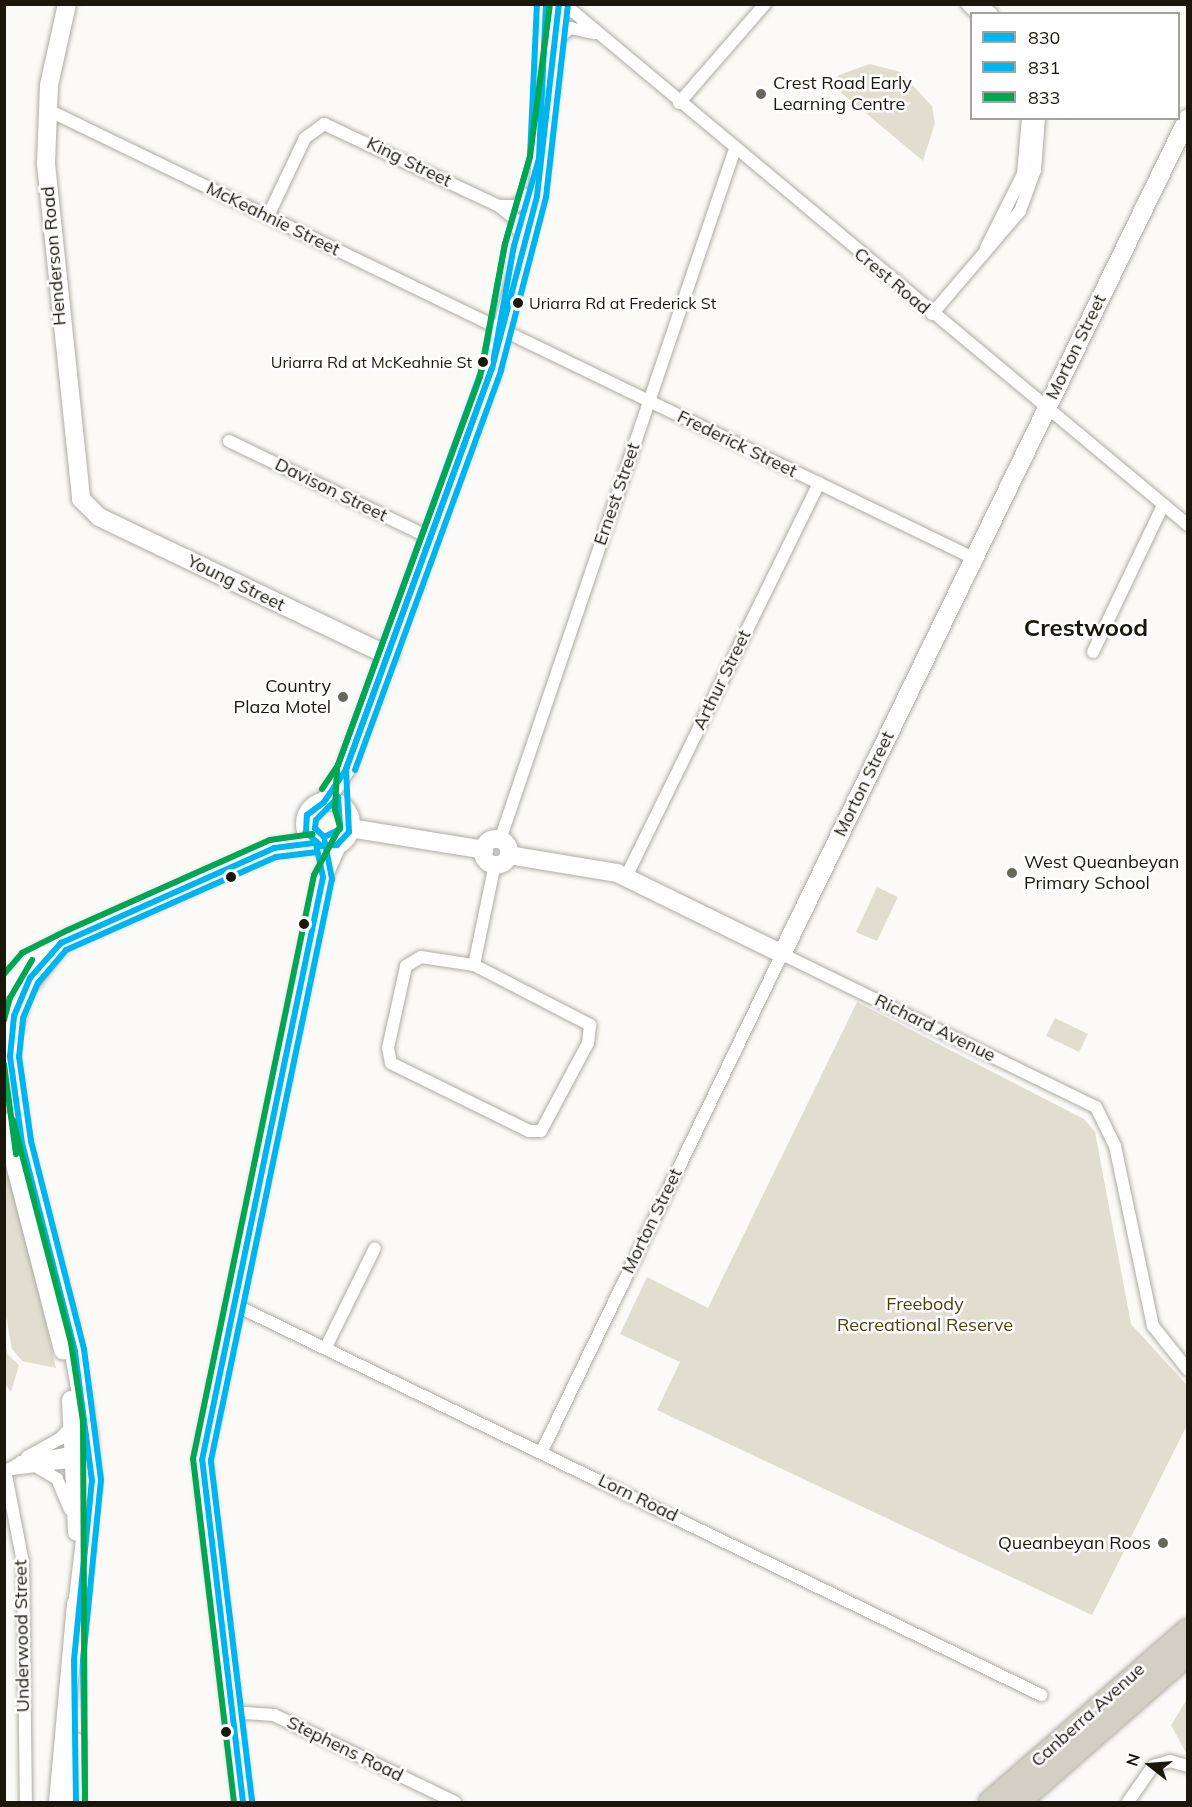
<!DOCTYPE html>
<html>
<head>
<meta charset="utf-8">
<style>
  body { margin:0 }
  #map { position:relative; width:1192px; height:1807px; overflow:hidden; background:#fbfaf6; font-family:Mulish,sans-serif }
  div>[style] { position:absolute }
  .green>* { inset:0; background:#e2decf }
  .roads { filter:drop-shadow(0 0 2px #aeaba4) drop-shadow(0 0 2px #aeaba4) }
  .street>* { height:12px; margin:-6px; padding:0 6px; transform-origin:6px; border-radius:6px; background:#fefefe }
  .secondary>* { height:18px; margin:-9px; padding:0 9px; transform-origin:9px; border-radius:9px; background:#fefefe }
  .secondary>.ring { margin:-9px; padding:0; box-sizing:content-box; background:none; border:18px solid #fefefe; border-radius:50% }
  .highway>* { height:22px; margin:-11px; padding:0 11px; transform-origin:11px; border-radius:11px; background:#d2d0c4 }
  .bus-1>* { height:6px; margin:-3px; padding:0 3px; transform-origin:3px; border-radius:3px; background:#00b5ef }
  .bus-2>* { height:6px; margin:-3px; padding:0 3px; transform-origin:3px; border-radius:3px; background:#00b5ef }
  .bus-3>* { height:6px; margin:-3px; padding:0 3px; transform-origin:3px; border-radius:3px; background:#00a651 }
  .dots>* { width:16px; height:16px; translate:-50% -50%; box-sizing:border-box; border:3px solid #fff; border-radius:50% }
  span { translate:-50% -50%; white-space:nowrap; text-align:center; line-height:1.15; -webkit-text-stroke:5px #fff; paint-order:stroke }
  .bus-label { font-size:16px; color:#1b170a }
  .left { translate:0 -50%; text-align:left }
  .right { translate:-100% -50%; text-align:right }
  .poi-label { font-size:18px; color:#1b170a }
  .street-label { font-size:18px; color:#1b170a }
  .park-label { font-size:18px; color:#4e410f }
  .district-label { font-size:24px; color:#1b170a; font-weight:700 }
  .frame { position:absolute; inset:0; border:6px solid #1b170a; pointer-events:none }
  .legend { position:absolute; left:970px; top:12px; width:210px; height:108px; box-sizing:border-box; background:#fff; border:2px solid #a4a29d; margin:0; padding:8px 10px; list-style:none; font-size:18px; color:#1b170a }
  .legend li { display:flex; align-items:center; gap:12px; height:30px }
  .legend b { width:30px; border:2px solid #a4a29d }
  .north { position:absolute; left:1120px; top:1735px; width:60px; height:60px; -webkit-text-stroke:4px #fff; paint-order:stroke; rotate:287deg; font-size:16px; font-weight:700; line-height:24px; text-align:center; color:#1b170a }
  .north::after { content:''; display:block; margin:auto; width:21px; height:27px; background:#1b170a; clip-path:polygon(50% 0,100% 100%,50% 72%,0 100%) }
</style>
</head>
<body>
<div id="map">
  <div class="green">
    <div style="clip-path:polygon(870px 64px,900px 72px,932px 106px,935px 123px,923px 161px,831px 84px,839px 75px)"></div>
    <div style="clip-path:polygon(877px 887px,898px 897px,877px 941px,856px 932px)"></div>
    <div style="clip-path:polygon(857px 1002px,1084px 1119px,1095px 1132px,1131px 1324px,1187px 1385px,1188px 1423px,1092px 1615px,657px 1410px,680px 1362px,620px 1334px,647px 1277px,708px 1308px)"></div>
    <div style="clip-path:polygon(1055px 1018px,1088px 1034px,1079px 1052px,1046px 1036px)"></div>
    <div style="clip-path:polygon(4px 1166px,16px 1192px,56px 1368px,22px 1361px,12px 1349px,4px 1306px)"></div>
    <div style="clip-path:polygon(4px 1338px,8px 1355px,19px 1365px,11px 1392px,5px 1384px)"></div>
    <div style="clip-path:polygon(1187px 1699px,1187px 1755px,1171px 1725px)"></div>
  </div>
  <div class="roads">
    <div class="street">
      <div style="left:564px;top:4px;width:813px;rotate:39.86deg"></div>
      <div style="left:967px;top:4px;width:14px;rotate:45deg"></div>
      <div style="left:982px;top:4px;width:14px;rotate:45deg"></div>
      <div style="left:555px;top:41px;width:20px;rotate:-41deg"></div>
      <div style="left:570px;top:28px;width:25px;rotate:12deg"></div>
      <div style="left:679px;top:103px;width:131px;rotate:-49deg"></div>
      <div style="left:46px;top:109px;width:1030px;rotate:25.84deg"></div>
      <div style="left:499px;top:206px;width:17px"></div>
      <div style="left:516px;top:206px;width:16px;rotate:-45deg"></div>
      <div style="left:268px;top:216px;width:86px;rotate:-64.6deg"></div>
      <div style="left:305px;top:138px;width:24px;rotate:-36deg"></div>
      <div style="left:324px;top:124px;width:193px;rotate:25.1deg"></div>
      <div style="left:499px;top:206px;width:22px;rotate:39deg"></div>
      <div style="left:516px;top:220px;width:10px;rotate:79deg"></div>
      <div style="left:986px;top:248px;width:83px;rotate:-63.4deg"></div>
      <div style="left:1023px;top:174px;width:56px;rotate:-84.9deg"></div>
      <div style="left:932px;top:314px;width:135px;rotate:-49.5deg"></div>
      <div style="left:1020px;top:211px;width:44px;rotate:-69.9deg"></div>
      <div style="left:1035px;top:170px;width:52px;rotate:-85.6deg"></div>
      <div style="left:229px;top:441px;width:226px;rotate:25.7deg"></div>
      <div style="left:1093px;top:652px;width:163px;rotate:-64.5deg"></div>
      <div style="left:500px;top:840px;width:730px;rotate:-71.22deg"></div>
      <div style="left:626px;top:877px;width:439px;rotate:-63.9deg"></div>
      <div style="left:421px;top:957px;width:54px;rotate:8.6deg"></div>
      <div style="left:474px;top:965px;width:131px;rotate:27.3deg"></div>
      <div style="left:590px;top:1025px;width:18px;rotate:96deg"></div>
      <div style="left:588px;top:1043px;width:100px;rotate:118.1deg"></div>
      <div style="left:541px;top:1131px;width:12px;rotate:180deg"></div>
      <div style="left:529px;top:1131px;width:154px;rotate:-153.8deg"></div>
      <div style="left:391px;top:1063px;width:15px;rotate:-101deg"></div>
      <div style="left:388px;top:1048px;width:84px;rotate:-77.6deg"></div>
      <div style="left:406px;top:966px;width:17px;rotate:-31deg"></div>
      <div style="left:474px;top:965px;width:103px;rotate:-78.3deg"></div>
      <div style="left:233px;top:1304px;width:898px;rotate:25.82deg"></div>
      <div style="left:326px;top:1347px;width:110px;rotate:-63.7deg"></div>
      <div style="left:542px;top:1451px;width:552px;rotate:-64.22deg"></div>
      <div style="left:782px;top:954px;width:349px;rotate:26deg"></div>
      <div style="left:1096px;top:1107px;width:43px;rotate:64deg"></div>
      <div style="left:1115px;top:1146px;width:184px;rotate:78.1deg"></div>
      <div style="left:1153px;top:1326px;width:56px;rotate:51.5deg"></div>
      <div style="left:27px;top:1457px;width:38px;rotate:-29deg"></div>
      <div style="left:60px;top:1439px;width:20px;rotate:-49deg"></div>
      <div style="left:39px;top:1468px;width:21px;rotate:31deg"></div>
      <div style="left:57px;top:1479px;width:33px;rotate:67deg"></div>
      <div style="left:10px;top:1469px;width:13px;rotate:-32deg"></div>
      <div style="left:21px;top:1462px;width:56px;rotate:-10.3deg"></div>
      <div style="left:4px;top:1470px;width:73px;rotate:-7.1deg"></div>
      <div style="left:5px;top:1470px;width:95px;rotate:79deg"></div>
      <div style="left:23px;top:1563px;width:239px;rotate:89.3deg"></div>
      <div style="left:230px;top:1712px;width:44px;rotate:3.9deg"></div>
      <div style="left:274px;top:1715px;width:201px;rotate:25.7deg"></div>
      <div style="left:1128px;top:1802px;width:44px;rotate:-55.2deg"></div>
      <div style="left:1153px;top:1766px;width:18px;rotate:-16deg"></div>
      <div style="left:1170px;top:1761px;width:19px;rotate:16deg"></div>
    </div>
    <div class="secondary">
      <div style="left:67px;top:4px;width:83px;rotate:102.5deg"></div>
      <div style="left:49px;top:85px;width:79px;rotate:92.2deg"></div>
      <div style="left:46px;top:164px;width:337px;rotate:84deg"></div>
      <div style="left:81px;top:499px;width:25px;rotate:45deg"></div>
      <div style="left:99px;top:517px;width:322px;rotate:25.6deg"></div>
      <div class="ring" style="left:305px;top:801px;width:28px;height:28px"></div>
      <div style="left:324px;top:802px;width:40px;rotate:-56deg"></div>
      <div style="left:346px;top:769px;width:415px;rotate:-69.9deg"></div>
      <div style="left:489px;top:379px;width:189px;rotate:-75.3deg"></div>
      <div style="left:537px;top:196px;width:193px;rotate:-83.5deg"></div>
      <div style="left:350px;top:828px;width:136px;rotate:9.3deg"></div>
      <div class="ring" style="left:483px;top:839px;width:8px;height:8px"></div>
      <div style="left:509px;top:855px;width:109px;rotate:9.5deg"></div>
      <div style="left:617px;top:873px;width:184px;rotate:26.1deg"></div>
      <div style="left:782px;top:954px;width:929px;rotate:-64.1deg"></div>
      <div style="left:61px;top:943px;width:64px;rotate:127.4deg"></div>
      <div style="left:22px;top:994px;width:56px;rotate:103.5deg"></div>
      <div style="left:9px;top:1048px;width:96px;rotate:82.2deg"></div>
      <div style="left:22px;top:1143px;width:182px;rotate:75.4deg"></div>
      <div style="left:68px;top:1319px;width:118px;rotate:80.2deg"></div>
      <div style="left:88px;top:1435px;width:46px;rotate:85deg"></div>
      <div style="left:92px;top:1481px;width:135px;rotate:96.8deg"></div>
      <div style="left:4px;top:988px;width:35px;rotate:-50deg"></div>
      <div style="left:27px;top:961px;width:51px;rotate:-27.1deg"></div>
      <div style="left:72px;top:938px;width:221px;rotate:-24deg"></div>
      <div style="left:274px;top:848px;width:40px;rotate:-7.1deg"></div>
      <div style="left:4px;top:1122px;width:236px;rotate:75.5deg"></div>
      <div style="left:71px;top:1400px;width:132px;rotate:87.4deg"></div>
      <div style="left:58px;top:1802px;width:199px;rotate:-84.8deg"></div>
      <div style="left:76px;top:1802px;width:60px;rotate:-90deg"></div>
      <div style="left:243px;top:1802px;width:344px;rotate:-96.8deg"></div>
      <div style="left:202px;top:1460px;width:595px;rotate:-78.27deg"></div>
      <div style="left:323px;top:877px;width:35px;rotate:-66deg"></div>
    </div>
    <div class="highway">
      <div style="left:990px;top:1802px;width:262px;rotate:-41deg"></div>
      <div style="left:1019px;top:1802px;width:225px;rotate:-41.2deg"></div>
    </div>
  </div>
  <div class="bus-1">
    <div style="left:492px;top:368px;width:124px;rotate:-79.8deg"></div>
    <div style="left:514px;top:246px;width:91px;rotate:-74.1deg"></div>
    <div style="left:539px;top:158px;width:154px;rotate:-87.4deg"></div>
    <div style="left:492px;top:368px;width:178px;rotate:-75.3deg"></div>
    <div style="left:537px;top:196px;width:193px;rotate:-83.5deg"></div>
    <div style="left:346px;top:769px;width:63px;rotate:87.3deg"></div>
    <div style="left:349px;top:832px;width:18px;rotate:133deg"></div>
    <div style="left:337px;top:845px;width:16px;rotate:176deg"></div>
    <div style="left:321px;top:846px;width:21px;rotate:-137deg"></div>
    <div style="left:306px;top:832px;width:17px;rotate:-87deg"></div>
    <div style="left:307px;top:815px;width:21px;rotate:-37deg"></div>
    <div style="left:324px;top:802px;width:40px;rotate:-56deg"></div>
    <div style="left:346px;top:769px;width:427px;rotate:-70deg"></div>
    <div style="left:346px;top:769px;width:427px;rotate:-70deg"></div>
    <div style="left:76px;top:1802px;width:142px;rotate:-90.8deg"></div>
    <div style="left:74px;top:1660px;width:180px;rotate:-84.3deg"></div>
    <div style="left:92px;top:1481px;width:131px;rotate:-97.5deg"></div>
    <div style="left:75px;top:1351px;width:215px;rotate:-104.3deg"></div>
    <div style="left:22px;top:1143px;width:87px;rotate:-97.9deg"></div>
    <div style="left:10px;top:1057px;width:41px;rotate:-84.4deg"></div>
    <div style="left:14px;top:1016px;width:41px;rotate:-67.2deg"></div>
    <div style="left:30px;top:978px;width:47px;rotate:-48.5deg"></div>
    <div style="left:61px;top:943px;width:233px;rotate:-24deg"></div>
    <div style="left:274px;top:848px;width:40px;rotate:-7.1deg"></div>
    <div style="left:243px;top:1802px;width:344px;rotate:-96.8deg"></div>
    <div style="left:202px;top:1460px;width:595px;rotate:-78.27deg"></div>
    <div style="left:323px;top:877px;width:34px;rotate:-102deg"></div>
  </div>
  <div class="bus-2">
    <div style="left:501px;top:370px;width:179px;rotate:-75.4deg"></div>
    <div style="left:546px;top:197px;width:193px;rotate:-83.5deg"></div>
    <div style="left:338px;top:765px;width:425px;rotate:-70deg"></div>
    <div style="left:483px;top:366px;width:124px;rotate:-79.8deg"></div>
    <div style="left:505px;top:244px;width:91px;rotate:-74deg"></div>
    <div style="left:530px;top:157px;width:153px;rotate:-87.4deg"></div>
    <div style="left:355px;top:770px;width:425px;rotate:-69.9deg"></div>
    <div style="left:338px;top:797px;width:32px;rotate:86deg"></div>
    <div style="left:340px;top:829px;width:18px;rotate:153deg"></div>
    <div style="left:324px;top:837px;width:13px;rotate:-135deg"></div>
    <div style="left:315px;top:828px;width:8px;rotate:-83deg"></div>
    <div style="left:316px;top:820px;width:32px;rotate:-46deg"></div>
    <div style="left:252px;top:1801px;width:343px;rotate:-96.9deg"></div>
    <div style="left:211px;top:1460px;width:593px;rotate:-78.24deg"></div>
    <div style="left:332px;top:879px;width:38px;rotate:-101deg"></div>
    <div style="left:85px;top:1802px;width:142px;rotate:-90.8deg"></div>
    <div style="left:83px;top:1660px;width:181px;rotate:-84.3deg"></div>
    <div style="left:101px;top:1480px;width:132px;rotate:-97.4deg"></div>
    <div style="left:84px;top:1349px;width:215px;rotate:-104.3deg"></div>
    <div style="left:31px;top:1141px;width:85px;rotate:-98.1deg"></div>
    <div style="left:19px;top:1057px;width:39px;rotate:-84deg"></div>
    <div style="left:23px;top:1018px;width:38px;rotate:-67deg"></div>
    <div style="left:38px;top:983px;width:43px;rotate:-49.7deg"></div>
    <div style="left:66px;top:950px;width:230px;rotate:-23.9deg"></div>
    <div style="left:276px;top:857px;width:39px;rotate:-7deg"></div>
  </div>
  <div class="bus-3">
    <div style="left:322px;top:789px;width:29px;rotate:-56deg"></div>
    <div style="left:338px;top:765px;width:413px;rotate:-69.9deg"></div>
    <div style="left:480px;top:377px;width:135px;rotate:-79.4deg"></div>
    <div style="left:505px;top:244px;width:91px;rotate:-74.1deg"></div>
    <div style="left:530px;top:156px;width:153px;rotate:-82.5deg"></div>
    <div style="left:4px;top:974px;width:28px;rotate:-49deg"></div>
    <div style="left:22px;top:953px;width:51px;rotate:-26.6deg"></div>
    <div style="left:68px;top:930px;width:221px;rotate:-24deg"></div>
    <div style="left:270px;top:840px;width:43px;rotate:-7.9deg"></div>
    <div style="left:4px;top:1020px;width:23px;rotate:-75deg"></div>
    <div style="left:10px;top:998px;width:44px;rotate:-59.9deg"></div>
    <div style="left:4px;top:1064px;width:91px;rotate:82.4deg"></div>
    <div style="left:13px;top:1120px;width:230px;rotate:75.4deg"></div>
    <div style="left:71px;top:1343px;width:79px;rotate:81.3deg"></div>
    <div style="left:83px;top:1421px;width:381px;rotate:89.7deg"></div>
    <div style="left:234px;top:1802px;width:345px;rotate:-96.8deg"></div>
    <div style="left:193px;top:1459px;width:596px;rotate:-78.29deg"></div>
    <div style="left:314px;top:875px;width:55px;rotate:-61.6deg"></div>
    <div style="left:340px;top:827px;width:19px;rotate:-106deg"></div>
    <div style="left:335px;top:809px;width:40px;rotate:-87.1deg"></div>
  </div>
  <div class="dots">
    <div style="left:761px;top:94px;background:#69665d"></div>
    <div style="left:518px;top:303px;background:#1b170a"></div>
    <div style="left:483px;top:362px;background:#1b170a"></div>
    <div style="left:343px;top:697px;background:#69665d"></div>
    <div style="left:1012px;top:873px;background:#69665d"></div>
    <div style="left:231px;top:877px;background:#1b170a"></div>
    <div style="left:304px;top:924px;background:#1b170a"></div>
    <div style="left:1163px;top:1543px;background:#69665d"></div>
    <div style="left:226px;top:1732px;background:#1b170a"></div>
  </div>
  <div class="bus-label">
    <span class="left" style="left:529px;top:303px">Uriarra Rd at Frederick St</span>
    <span class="right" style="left:472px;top:362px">Uriarra Rd at McKeahnie St</span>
  </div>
  <div class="poi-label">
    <span class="left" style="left:773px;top:94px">Crest Road Early<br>Learning Centre</span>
    <span class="right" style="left:331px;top:697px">Country<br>Plaza Motel</span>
    <span class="left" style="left:1024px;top:873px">West Queanbeyan<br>Primary School</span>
    <span class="right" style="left:1151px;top:1543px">Queanbeyan Roos</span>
  </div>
  <div class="street-label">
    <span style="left:409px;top:162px;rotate:26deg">King Street</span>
    <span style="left:273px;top:219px;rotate:26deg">McKeahnie Street</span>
    <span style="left:54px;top:256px;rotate:-95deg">Henderson Road</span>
    <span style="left:892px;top:281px;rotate:40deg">Crest Road</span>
    <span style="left:1076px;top:347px;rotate:-64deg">Morton Street</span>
    <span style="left:737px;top:444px;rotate:26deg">Frederick Street</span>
    <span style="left:331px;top:490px;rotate:26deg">Davison Street</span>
    <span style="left:617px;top:494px;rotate:-71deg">Ernest Street</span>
    <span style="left:236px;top:583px;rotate:26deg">Young Street</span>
    <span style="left:722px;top:680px;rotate:-64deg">Arthur Street</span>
    <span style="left:864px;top:784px;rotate:-64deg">Morton Street</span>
    <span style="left:935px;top:1028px;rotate:26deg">Richard Avenue</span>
    <span style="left:652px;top:1221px;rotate:-64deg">Morton Street</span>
    <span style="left:638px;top:1498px;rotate:26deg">Lorn Road</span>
    <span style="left:22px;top:1636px;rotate:-91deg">Underwood Street</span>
    <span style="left:1088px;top:1715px;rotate:-42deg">Canberra Avenue</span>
    <span style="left:345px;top:1749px;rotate:26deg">Stephens Road</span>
  </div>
  <div class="park-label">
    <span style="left:925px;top:1315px">Freebody<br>Recreational Reserve</span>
  </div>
  <div class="district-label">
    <span style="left:1086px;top:628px">Crestwood</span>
  </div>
  <div class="frame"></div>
  <ul class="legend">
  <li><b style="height:8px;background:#00b5ef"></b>830</li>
  <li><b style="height:8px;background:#00b5ef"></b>831</li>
  <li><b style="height:8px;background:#00a651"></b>833</li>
  </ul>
  <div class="north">N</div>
</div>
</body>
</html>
